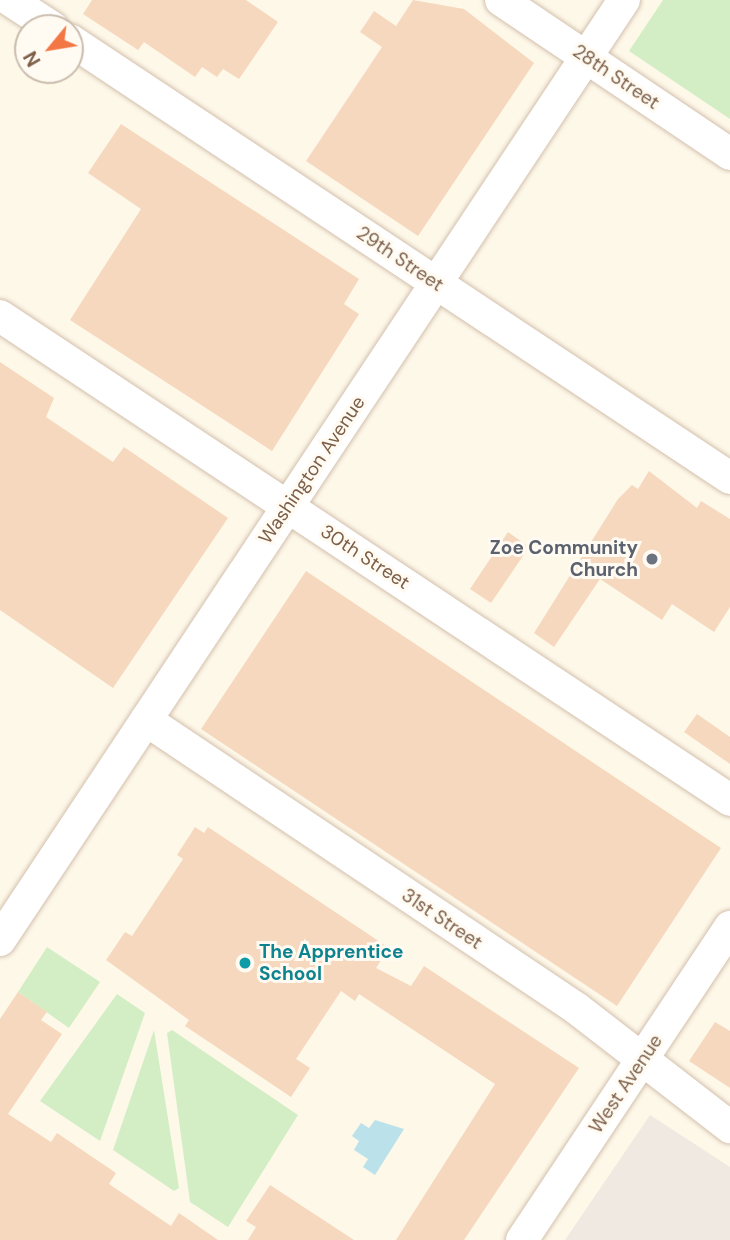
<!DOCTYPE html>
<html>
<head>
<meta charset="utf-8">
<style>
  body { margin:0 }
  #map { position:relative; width:730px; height:1240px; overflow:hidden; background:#fef8e9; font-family:"DM Sans",sans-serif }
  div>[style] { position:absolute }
  .industrial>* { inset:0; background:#efe9e2 }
  .green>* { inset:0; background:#d3eec5 }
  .water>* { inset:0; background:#bbe1eb }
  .building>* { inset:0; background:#f6d8be }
  .roads { filter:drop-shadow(0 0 2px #d3c0ad) drop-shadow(0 0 2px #d3c0ad) }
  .minor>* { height:32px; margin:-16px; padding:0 16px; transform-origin:16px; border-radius:16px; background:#fff }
  .dots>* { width:19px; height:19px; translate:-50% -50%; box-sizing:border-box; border:4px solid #fffbf2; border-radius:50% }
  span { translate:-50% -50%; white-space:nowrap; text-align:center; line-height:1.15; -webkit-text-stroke:6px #fffbf2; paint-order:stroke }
  .street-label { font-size:19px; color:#7d5f49 }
  .worship-label { font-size:19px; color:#5b616d; font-weight:700 }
  .right { translate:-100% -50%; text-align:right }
  .culture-label { font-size:19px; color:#0d838f; font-weight:700 }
  .left { translate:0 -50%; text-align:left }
  .north { position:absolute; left:14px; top:14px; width:70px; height:70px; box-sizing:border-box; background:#fffbf2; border:2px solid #cbbdae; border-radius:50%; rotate:240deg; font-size:19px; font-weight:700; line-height:28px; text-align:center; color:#7d5f49 }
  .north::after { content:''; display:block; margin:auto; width:24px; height:32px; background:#f27745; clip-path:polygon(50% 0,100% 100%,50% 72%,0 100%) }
</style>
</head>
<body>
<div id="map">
  <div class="industrial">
    <div style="clip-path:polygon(650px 1115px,730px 1167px,730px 1240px,565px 1240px)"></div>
  </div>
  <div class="green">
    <div style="clip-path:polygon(663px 0,730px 0,730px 119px,629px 51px)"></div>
    <div style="clip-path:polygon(47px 947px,100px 982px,69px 1028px,18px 992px)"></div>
    <div style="clip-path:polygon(117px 994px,145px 1013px,100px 1141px,40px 1101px)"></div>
    <div style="clip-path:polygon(154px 1030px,179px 1188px,174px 1191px,113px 1150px)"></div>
    <div style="clip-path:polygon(172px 1030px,298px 1115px,228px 1227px,190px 1202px,167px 1033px)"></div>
  </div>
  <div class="water">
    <div style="clip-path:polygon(375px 1120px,404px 1129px,375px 1175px,363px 1167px,368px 1159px,354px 1150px,359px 1141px,352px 1136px,361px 1123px,369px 1128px)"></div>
  </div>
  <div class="building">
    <div style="clip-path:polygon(92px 0,246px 0,278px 22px,239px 79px,223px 69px,217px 77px,202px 67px,195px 77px,144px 42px,138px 50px,83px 14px)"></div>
    <div style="clip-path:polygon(413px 0,464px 9px,534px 63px,418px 236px,306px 161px,382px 47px,360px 32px,374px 11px,396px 26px)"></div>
    <div style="clip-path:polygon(121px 124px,359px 279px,344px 304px,359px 314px,272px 451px,70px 320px,141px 209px,88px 173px)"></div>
    <div style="clip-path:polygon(0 362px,54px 398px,46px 417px,113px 462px,124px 447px,228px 518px,113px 688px,0 610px)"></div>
    <div style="clip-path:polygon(649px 471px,697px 508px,701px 501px,730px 519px,730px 607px,714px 632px,672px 604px,662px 620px,600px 579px,554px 647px,534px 633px,618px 499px,632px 485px,638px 489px)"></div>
    <div style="clip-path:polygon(508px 532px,529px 547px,491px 603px,470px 589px)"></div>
    <div style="clip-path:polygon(306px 571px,721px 848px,617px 1006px,201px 729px)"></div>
    <div style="clip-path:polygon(697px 714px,730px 737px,730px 764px,684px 732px)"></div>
    <div style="clip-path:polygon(195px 827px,204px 833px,208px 827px,389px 948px,376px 968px,411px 986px,424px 966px,579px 1068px,464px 1240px,396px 1240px,495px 1084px,359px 994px,355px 1001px,341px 991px,296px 1059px,310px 1068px,291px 1097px,185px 1026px,189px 1020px,106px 960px,125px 932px,132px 936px,183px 859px,177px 855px)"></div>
    <div style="clip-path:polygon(18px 992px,47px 1012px,41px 1020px,62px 1034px,8px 1114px,51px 1142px,57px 1133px,116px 1173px,109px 1184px,171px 1226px,179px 1213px,218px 1240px,0 1240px,0 1019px)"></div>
    <div style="clip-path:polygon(715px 1022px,730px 1031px,730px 1088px,689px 1061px)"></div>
    <div style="clip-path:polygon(270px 1185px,354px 1240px,248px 1240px,256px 1227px,246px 1221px)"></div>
  </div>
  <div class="roads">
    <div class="minor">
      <div style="left:10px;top:0;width:51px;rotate:33.1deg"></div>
      <div style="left:501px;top:0;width:276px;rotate:33.9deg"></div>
      <div style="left:70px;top:40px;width:792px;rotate:33.57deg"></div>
      <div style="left:0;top:316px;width:876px;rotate:33.54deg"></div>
      <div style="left:146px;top:720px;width:518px;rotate:33.81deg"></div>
      <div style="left:576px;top:1008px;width:195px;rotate:37.7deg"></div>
      <div style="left:0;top:940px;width:1128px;rotate:-56.42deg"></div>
      <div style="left:522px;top:1240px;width:376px;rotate:-56.4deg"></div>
    </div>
  </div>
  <div class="dots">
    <div style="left:652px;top:559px;background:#6b7280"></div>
    <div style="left:245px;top:963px;background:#0f9aa8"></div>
  </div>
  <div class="street-label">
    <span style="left:616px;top:77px;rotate:34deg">28th Street</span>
    <span style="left:400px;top:259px;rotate:34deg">29th Street</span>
    <span style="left:312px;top:470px;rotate:-56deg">Washington Avenue</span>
    <span style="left:365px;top:557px;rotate:33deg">30th Street</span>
    <span style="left:442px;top:919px;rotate:34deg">31st Street</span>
    <span style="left:626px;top:1084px;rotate:-56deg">West Avenue</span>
  </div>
  <div class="worship-label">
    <span class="right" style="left:638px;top:559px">Zoe Community<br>Church</span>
  </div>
  <div class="culture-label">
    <span class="left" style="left:259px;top:963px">The Apprentice<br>School</span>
  </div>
  <div class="north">N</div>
</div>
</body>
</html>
